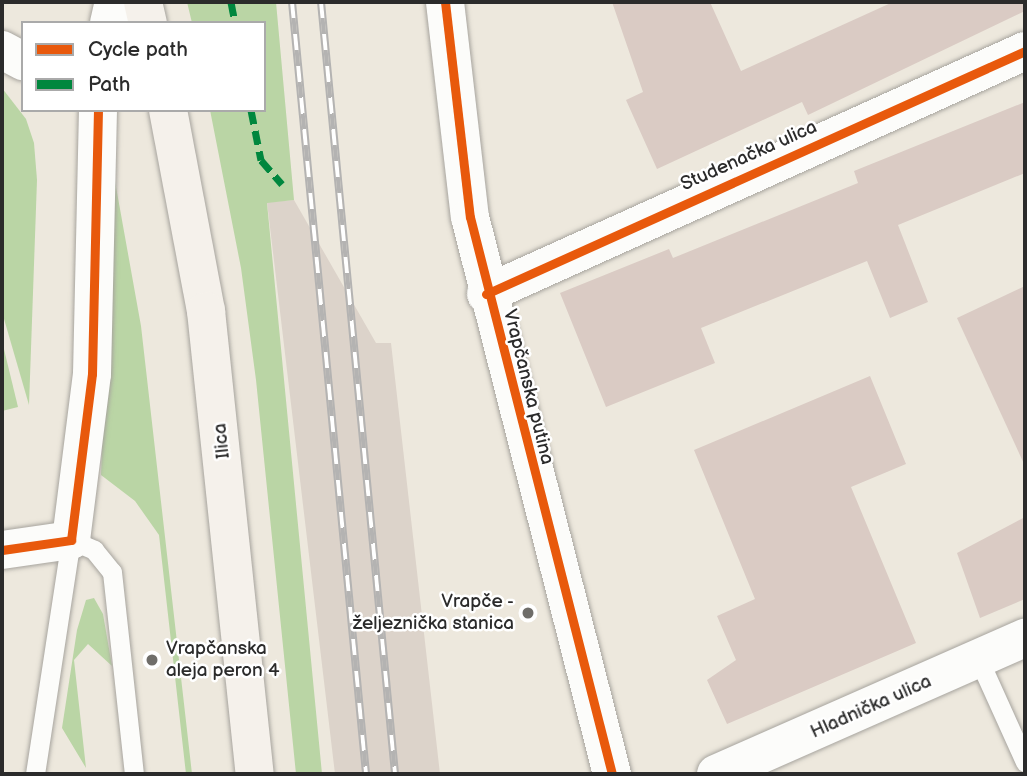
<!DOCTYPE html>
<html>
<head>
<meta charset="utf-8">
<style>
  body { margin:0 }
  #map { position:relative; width:1027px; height:776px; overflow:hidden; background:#ede8dd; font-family:"Balsamiq Sans",sans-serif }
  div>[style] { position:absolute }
  .industrial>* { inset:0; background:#dcd3ca }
  .green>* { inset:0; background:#bad5a5 }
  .building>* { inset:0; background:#dacbc4 }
  .roads { filter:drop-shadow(0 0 2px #a7a49e) drop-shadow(0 0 2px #a7a49e) }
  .service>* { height:19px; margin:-9.5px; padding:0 9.5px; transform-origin:9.5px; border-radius:9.5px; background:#fcfcfa }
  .minor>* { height:38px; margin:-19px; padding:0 19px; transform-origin:19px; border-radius:19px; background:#fcfcfa }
  .tertiary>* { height:38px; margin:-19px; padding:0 19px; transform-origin:19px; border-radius:19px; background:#fcfcfa }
  .secondary>* { height:38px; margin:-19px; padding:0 19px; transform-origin:19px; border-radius:19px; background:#f5f1eb }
  .rail>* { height:8px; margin-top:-4px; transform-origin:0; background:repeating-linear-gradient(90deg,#fff 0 16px,#b4b3b2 0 32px); box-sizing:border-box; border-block:2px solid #b4b3b2 }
  .quiet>* { height:7px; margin-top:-3.5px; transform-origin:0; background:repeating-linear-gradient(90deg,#00873e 0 14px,transparent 0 21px) }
  .cycleway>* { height:9px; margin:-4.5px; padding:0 4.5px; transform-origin:4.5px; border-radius:4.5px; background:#e8590c }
  .dots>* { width:19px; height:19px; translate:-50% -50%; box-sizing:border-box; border:4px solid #fff; border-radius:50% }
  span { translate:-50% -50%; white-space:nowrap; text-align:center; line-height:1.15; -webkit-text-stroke:5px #fff; paint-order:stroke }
  .street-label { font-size:19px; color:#2b2b2b }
  .poi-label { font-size:19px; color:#2b2b2b }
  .right { translate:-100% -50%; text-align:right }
  .left { translate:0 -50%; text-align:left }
  .frame { position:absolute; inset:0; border:4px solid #2b2b2b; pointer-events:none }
  .legend { position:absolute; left:21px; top:21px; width:245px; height:91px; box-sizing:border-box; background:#fff; border:2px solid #aaa; margin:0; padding:9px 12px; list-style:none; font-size:21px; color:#2b2b2b }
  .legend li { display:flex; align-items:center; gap:14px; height:35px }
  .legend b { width:35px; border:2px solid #aaa }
</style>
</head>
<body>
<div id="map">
  <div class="industrial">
    <div style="clip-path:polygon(294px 200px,376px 343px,391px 343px,440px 774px,335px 774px,267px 202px)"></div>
  </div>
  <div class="green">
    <div style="clip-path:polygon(187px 2px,276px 2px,294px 200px,267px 203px,322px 774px,296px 774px,256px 380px,241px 268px,210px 110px,264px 110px,264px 23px,192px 23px)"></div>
    <div style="clip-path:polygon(2px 88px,26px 119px,34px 143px,37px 180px,29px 405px,2px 312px)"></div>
    <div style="clip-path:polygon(113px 170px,141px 326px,192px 774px,186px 774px,159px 535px,135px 501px,101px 475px)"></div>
    <div style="clip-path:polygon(2px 341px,18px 407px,2px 411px)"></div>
    <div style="clip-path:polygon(94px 598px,103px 614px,112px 666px,88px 644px,74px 660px,86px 768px,62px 728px,77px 630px,86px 600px)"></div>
  </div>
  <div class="building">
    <div style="clip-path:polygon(612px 2px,710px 2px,741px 71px,893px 2px,1025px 2px,1025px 11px,808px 115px,802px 102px,657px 169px,626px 100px,643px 92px)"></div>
    <div style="clip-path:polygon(1025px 102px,1025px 173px,898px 225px,928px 302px,890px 318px,867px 261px,701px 328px,715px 363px,606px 407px,560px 293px,669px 249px,673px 258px,858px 183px,854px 171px)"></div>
    <div style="clip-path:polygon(1025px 286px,1025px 466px,957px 318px)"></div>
    <div style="clip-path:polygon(870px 376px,906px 464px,851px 487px,916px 643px,727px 724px,707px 680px,736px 660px,717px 616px,755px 599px,694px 450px)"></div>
    <div style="clip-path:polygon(1025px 517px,1025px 599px,980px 618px,957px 553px)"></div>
  </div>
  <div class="roads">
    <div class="service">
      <div style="left:979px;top:660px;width:112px;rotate:65.7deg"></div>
      <div style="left:35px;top:774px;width:237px;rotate:-81.3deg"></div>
      <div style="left:71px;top:540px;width:25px;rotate:23deg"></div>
      <div style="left:94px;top:550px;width:28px;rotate:51deg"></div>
      <div style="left:112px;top:572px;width:203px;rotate:83.8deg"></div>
    </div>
    <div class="minor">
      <div style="left:109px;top:23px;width:22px;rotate:-77deg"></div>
      <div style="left:2px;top:50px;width:24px;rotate:28deg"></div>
      <div style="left:486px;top:294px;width:591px;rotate:-24.27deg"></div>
      <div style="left:2px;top:550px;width:70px;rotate:-8.2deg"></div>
      <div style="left:71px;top:540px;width:167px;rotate:-82.8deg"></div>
      <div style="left:92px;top:374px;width:264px;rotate:-88.7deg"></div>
      <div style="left:716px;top:774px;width:338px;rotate:-23.8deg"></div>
    </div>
    <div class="tertiary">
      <div style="left:445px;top:2px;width:216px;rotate:83.4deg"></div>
      <div style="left:470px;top:217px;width:575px;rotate:75.7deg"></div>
    </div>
    <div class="secondary">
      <div style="left:143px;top:2px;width:22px;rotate:77deg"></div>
      <div style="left:168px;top:110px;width:205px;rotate:79.3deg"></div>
      <div style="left:206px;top:311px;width:466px;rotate:84deg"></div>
    </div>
  </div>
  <div class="rail">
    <div style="left:292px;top:2px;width:776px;rotate:84.52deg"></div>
    <div style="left:321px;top:2px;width:776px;rotate:84.52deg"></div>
  </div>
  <div class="quiet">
    <div style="left:231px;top:2px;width:21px;rotate:79deg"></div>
    <div style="left:251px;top:110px;width:51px;rotate:78.7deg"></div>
    <div style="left:261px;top:160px;width:32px;rotate:49deg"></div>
  </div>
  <div class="cycleway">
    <div style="left:445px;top:2px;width:216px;rotate:83.4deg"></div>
    <div style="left:470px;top:217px;width:575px;rotate:75.7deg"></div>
    <div style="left:486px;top:294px;width:591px;rotate:-24.27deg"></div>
    <div style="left:2px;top:550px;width:70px;rotate:-8.2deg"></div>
    <div style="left:71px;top:540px;width:167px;rotate:-82.8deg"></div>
    <div style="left:92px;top:374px;width:264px;rotate:-88.7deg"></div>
  </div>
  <div class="dots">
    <div style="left:528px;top:613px;background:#6f6d69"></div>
    <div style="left:152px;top:660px;background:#6f6d69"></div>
  </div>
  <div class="street-label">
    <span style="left:749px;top:156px;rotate:-24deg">Studenačka ulica</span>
    <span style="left:528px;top:387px;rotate:76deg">Vrapčanska putina</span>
    <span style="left:222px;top:441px;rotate:-96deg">Ilica</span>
    <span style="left:871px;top:707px;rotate:-24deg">Hladnička ulica</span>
  </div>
  <div class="poi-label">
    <span class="right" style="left:514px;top:613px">Vrapče -<br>željeznička stanica</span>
    <span class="left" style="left:166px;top:660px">Vrapčanska<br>aleja peron 4</span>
  </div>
  <div class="frame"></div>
  <ul class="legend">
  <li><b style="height:9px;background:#e8590c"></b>Cycle path</li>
  <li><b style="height:9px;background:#00873e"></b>Path</li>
  </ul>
</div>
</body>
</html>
